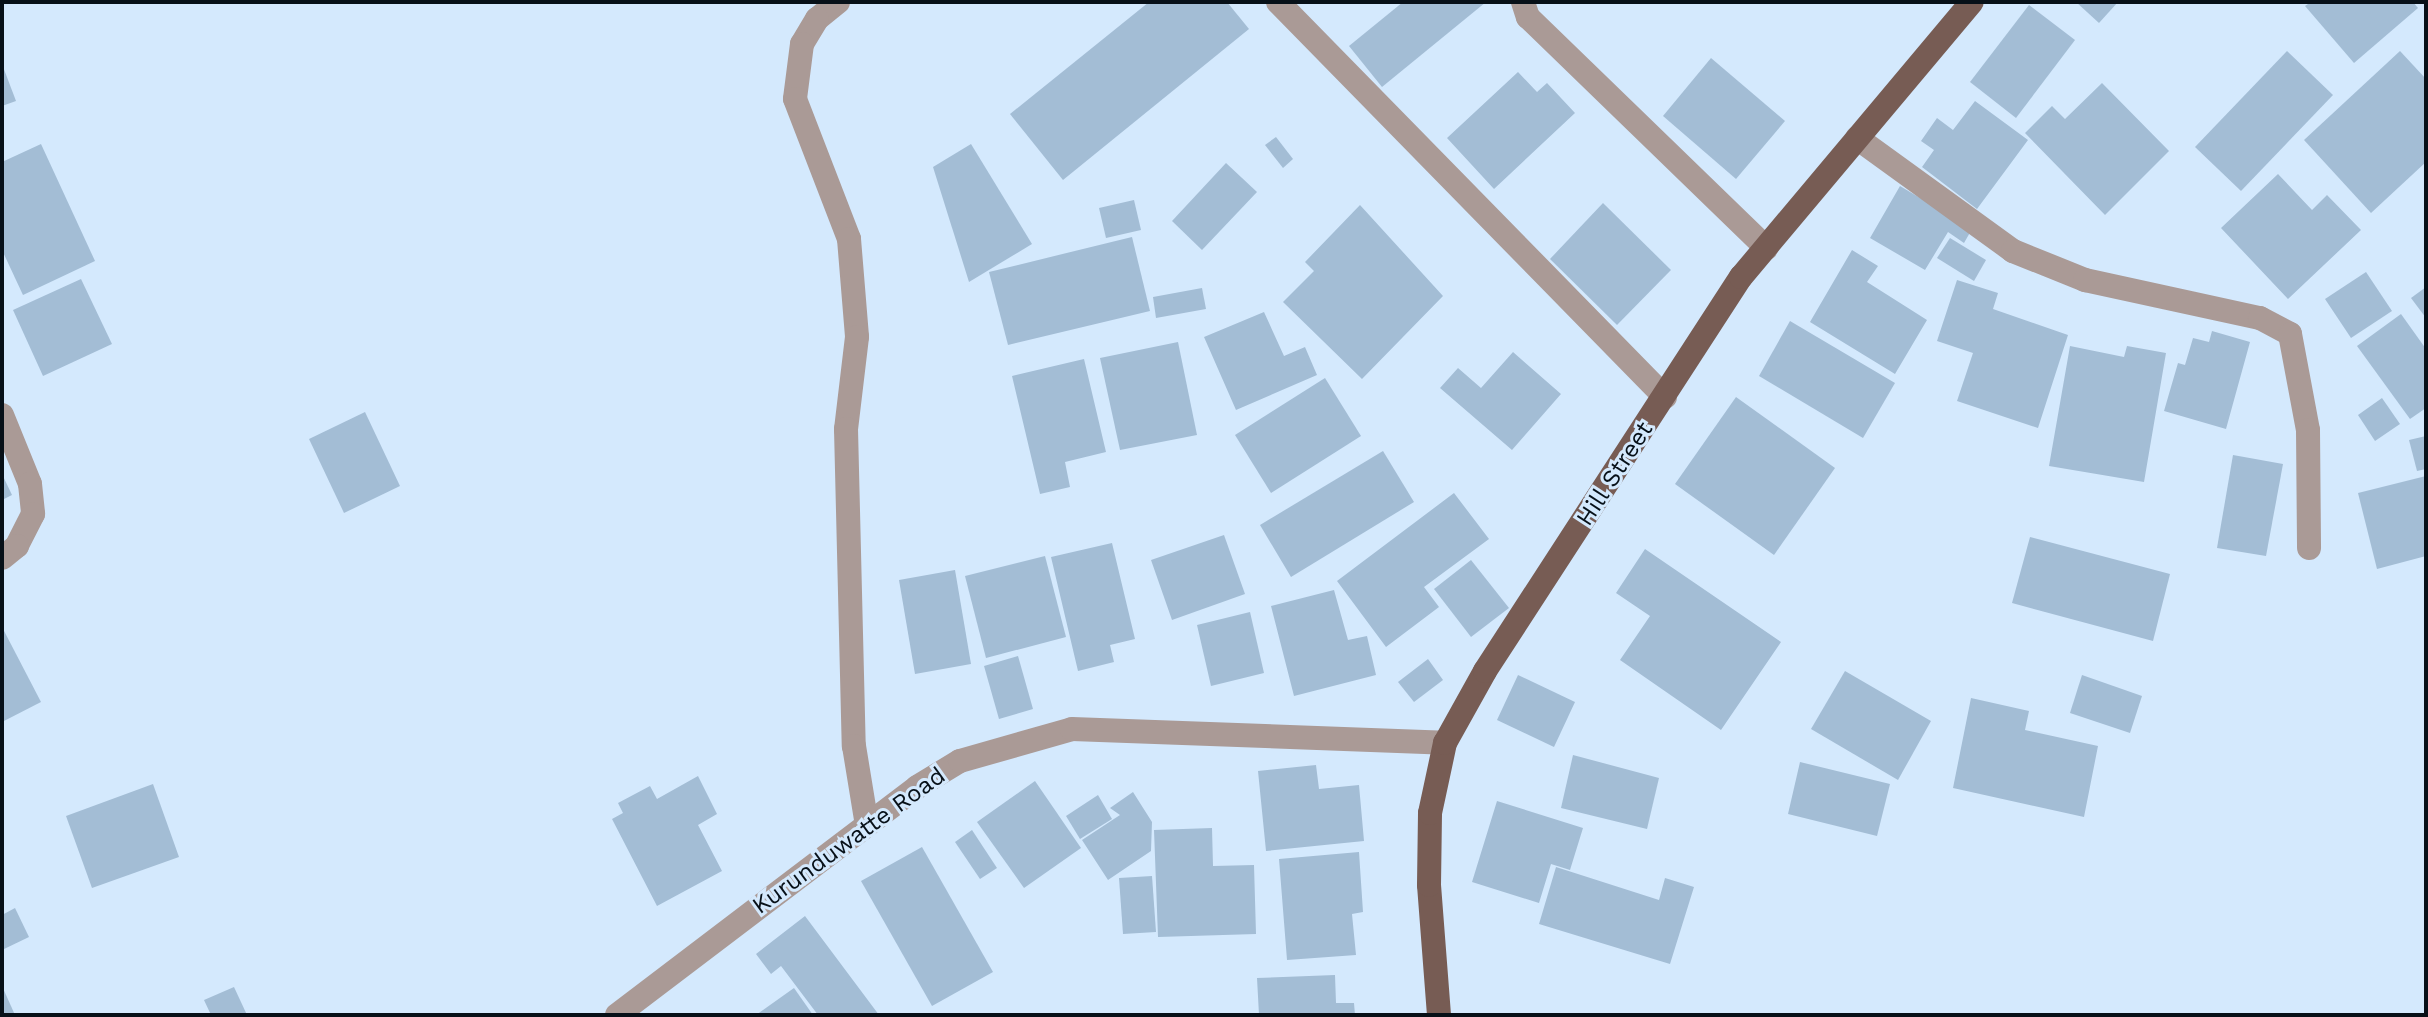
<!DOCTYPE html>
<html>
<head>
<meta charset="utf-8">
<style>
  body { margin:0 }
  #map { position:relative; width:2428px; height:1017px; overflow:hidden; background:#d4e9fd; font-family:"Work Sans",sans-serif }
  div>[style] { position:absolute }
  .building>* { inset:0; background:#a3bdd5 }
  .minor>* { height:24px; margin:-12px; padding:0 12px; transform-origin:12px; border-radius:12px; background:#aa9a96 }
  .major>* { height:24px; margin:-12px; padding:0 12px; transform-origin:12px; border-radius:12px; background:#775c54 }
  span { translate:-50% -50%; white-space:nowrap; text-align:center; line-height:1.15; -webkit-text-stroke:6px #d4e9fd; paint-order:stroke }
  .street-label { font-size:24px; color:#071018 }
  .frame { position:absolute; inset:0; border:4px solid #071018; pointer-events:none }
</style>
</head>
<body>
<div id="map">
  <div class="building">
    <div style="clip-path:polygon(1149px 2px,1227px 2px,1249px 29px,1063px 180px,1010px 114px)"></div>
    <div style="clip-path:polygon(1403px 2px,1486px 2px,1382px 87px,1349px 46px)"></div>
    <div style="clip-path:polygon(2076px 2px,2118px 2px,2099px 23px)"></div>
    <div style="clip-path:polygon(2311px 2px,2413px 2px,2418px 8px,2354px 63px,2305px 6px)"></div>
    <div style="clip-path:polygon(2029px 5px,2075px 40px,2016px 118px,1970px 82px)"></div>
    <div style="clip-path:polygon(2287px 51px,2333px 95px,2241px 191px,2195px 147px)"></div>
    <div style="clip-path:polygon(2400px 51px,2426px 79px,2426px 162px,2371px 213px,2304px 140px)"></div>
    <div style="clip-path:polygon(1711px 58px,1785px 121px,1736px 179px,1663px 116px)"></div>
    <div style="clip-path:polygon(2px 64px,16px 101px,2px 106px)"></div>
    <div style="clip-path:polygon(1518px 72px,1537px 92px,1547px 83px,1575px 113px,1494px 189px,1447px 138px)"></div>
    <div style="clip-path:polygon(2102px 83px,2169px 151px,2105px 215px,2025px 133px,2052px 106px,2065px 119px)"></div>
    <div style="clip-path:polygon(1975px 101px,2028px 140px,1977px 209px,1922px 167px,1934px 150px,1921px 141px,1937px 118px,1953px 130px)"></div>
    <div style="clip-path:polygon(1276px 137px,1293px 159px,1283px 168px,1265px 145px)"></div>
    <div style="clip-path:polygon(41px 144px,95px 261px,23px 295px,2px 250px,2px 162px)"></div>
    <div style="clip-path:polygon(971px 144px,1032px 244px,969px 282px,933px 167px)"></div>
    <div style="clip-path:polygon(1226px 163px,1257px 192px,1202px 250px,1172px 221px)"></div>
    <div style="clip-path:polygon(2278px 174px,2312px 210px,2327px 195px,2361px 230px,2288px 299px,2221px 228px)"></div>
    <div style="clip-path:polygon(1900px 186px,1972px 229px,1964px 243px,1948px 232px,1925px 270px,1870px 238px)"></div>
    <div style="clip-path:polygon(1134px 200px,1141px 230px,1106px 238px,1099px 208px)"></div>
    <div style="clip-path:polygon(1603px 203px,1671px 270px,1617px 325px,1550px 259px)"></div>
    <div style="clip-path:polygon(1360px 205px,1443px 296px,1362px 379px,1283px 302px,1314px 271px,1305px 262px)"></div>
    <div style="clip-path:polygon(1132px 237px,1150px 311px,1008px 345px,989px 272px)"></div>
    <div style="clip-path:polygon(1950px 238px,1986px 260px,1974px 281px,1937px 258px)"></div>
    <div style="clip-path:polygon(1852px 250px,1878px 266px,1867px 282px,1927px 320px,1895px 374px,1810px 322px)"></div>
    <div style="clip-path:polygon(2366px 272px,2392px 311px,2351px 338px,2325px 299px)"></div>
    <div style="clip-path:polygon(81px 279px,112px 344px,43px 376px,13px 310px)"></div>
    <div style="clip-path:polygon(1957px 280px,1998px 293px,1993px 309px,2068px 335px,2038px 428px,1957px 401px,1973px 353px,1937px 341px)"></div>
    <div style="clip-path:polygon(2426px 287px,2426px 318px,2411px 298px)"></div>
    <div style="clip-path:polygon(1202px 288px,1206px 309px,1156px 318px,1153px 297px)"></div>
    <div style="clip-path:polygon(1264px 312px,1284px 356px,1305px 347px,1317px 375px,1236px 410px,1204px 337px)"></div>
    <div style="clip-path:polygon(2401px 314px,2426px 349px,2426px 408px,2410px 419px,2357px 346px)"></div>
    <div style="clip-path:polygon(1790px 321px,1895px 383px,1863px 438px,1759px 376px)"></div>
    <div style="clip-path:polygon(2212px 331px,2250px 342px,2226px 429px,2164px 411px,2178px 363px,2185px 365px,2193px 338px,2209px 342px)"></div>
    <div style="clip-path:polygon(1178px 342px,1197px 435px,1120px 450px,1100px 358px)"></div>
    <div style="clip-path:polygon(2070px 346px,2124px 357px,2127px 346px,2166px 353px,2144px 482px,2049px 466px)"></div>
    <div style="clip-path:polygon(1513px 352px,1561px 394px,1512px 450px,1440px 388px,1458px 368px,1481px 388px)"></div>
    <div style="clip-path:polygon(1084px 359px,1106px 452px,1065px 462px,1070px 487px,1040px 494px,1012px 376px)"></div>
    <div style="clip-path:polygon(1325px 378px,1361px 436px,1271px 493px,1235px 435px)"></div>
    <div style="clip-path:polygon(1736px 397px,1835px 468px,1774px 555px,1675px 484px)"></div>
    <div style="clip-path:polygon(2382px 398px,2400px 424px,2375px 441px,2358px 415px)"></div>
    <div style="clip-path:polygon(365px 412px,400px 486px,344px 513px,309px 439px)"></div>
    <div style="clip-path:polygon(2426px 436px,2426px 469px,2417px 471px,2409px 440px)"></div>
    <div style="clip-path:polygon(1383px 451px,1414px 502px,1291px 577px,1260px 525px)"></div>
    <div style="clip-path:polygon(2233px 455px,2283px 464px,2266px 556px,2217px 548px)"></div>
    <div style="clip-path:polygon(2px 474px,12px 495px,2px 500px)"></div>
    <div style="clip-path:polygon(2426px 476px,2426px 556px,2377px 569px,2358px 493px)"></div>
    <div style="clip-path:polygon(1454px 493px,1489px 539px,1424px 587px,1439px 607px,1386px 647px,1337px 581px)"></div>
    <div style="clip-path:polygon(1224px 535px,1245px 594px,1172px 620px,1151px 560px)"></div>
    <div style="clip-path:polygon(2030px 537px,2170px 574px,2153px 641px,2012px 603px)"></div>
    <div style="clip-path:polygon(1112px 543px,1135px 639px,1110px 645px,1114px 662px,1078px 671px,1051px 557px)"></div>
    <div style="clip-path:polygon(1645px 549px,1781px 642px,1721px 730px,1620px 660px,1650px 616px,1616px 593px)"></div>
    <div style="clip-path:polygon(1045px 556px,1066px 637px,986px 658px,965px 576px)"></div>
    <div style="clip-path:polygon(1471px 560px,1509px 608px,1471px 637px,1434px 589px)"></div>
    <div style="clip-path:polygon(955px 570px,971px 664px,915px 674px,899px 580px)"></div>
    <div style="clip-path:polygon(1334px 590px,1348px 640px,1367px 636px,1376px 675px,1294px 696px,1271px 606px)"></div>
    <div style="clip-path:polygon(1250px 612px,1264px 673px,1211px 686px,1197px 625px)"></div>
    <div style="clip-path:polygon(2px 627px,41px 702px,2px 722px)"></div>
    <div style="clip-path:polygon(1018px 656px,1033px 709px,999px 719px,984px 666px)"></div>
    <div style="clip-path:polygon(1428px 659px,1443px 680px,1414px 702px,1398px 682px)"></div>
    <div style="clip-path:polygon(1845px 671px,1931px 721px,1898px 780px,1811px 729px)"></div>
    <div style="clip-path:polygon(1518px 675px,1575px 702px,1554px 747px,1497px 720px)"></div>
    <div style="clip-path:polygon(2082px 675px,2142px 696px,2130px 733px,2070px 713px)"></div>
    <div style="clip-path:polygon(1971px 698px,2029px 711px,2025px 730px,2098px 746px,2084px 817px,1953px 788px)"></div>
    <div style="clip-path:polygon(1573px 755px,1659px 778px,1647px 829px,1561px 808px)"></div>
    <div style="clip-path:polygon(1800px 762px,1890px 784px,1877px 836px,1788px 814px)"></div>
    <div style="clip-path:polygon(1316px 765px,1319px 789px,1359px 785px,1364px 841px,1266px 851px,1258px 771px)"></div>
    <div style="clip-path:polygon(698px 776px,717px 814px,698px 825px,722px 871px,657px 906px,612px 819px,623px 813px,618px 803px,650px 786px,657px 799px)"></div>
    <div style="clip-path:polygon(1035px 781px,1081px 848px,1024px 888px,977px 822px)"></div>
    <div style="clip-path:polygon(153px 784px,179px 857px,92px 888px,66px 816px)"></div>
    <div style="clip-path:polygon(1133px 792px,1152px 822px,1151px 851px,1108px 880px,1082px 840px,1120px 815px,1110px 808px)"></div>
    <div style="clip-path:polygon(1098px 795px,1112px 819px,1080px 839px,1066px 816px)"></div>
    <div style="clip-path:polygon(1497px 801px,1583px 828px,1570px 870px,1551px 864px,1539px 903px,1472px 882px)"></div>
    <div style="clip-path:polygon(1212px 828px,1213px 866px,1254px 865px,1256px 934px,1158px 937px,1154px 830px)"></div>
    <div style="clip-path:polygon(972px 830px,997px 868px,980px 879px,955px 842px)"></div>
    <div style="clip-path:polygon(922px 847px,993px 972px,932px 1006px,861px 881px)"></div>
    <div style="clip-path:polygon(1359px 852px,1363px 912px,1352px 914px,1356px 955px,1287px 960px,1279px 859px)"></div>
    <div style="clip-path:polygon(1556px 867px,1659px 900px,1665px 878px,1694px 887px,1670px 964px,1539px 924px)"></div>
    <div style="clip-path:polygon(1152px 876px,1156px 932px,1123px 934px,1119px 878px)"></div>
    <div style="clip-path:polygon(15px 908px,29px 937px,2px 950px,2px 915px)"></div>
    <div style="clip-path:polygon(805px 916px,879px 1015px,818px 1015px,781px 966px,771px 974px,756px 954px)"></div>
    <div style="clip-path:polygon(1335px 975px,1336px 1003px,1354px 1003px,1355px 1015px,1259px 1015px,1257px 978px)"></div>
    <div style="clip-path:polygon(2px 986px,15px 1015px,2px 1015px)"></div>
    <div style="clip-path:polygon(234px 987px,247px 1015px,211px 1015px,204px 1000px)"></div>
    <div style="clip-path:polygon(794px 988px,813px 1015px,756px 1015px)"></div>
  </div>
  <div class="minor">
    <div style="left:838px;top:2px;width:27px;rotate:141deg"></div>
    <div style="left:817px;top:19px;width:29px;rotate:121deg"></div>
    <div style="left:802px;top:44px;width:55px;rotate:97.3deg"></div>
    <div style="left:795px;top:99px;width:150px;rotate:68.9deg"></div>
    <div style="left:849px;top:239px;width:98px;rotate:85.3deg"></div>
    <div style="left:857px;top:337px;width:93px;rotate:96.8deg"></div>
    <div style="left:846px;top:429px;width:317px;rotate:88.6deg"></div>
    <div style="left:854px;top:746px;width:80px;rotate:80.7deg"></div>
    <div style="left:1278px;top:2px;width:553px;rotate:45.59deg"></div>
    <div style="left:1523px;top:2px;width:16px;rotate:72deg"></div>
    <div style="left:1528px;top:17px;width:332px;rotate:44.1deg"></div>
    <div style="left:1857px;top:138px;width:193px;rotate:35.9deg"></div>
    <div style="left:2013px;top:251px;width:78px;rotate:21.9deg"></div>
    <div style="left:2085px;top:280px;width:179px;rotate:12.3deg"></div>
    <div style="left:2260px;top:318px;width:34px;rotate:28deg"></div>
    <div style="left:2290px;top:334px;width:98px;rotate:79.4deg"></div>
    <div style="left:2308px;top:430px;width:118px;rotate:89.5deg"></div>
    <div style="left:2px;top:415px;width:74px;rotate:67.9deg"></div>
    <div style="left:30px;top:484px;width:30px;rotate:84deg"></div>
    <div style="left:33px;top:514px;width:36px;rotate:117deg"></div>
    <div style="left:17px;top:546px;width:19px;rotate:141deg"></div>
    <div style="left:617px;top:1015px;width:377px;rotate:-37.2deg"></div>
    <div style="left:917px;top:787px;width:50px;rotate:-31.2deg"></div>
    <div style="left:960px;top:761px;width:116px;rotate:-15.9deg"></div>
    <div style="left:1072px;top:729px;width:373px;rotate:2.1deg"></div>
  </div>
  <div class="major">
    <div style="left:1439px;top:1015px;width:130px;rotate:-94.4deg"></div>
    <div style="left:1429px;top:885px;width:72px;rotate:-89.2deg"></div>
    <div style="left:1430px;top:813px;width:72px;rotate:-77.9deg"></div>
    <div style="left:1445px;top:743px;width:82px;rotate:-60.9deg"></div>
    <div style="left:1485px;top:671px;width:470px;rotate:-57deg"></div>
    <div style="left:1741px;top:277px;width:359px;rotate:-50deg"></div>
  </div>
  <div class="street-label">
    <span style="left:1615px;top:474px;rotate:-57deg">Hill Street</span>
    <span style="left:849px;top:841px;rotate:-36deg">Kurunduwatte Road</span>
  </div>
  <div class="frame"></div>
</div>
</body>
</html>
